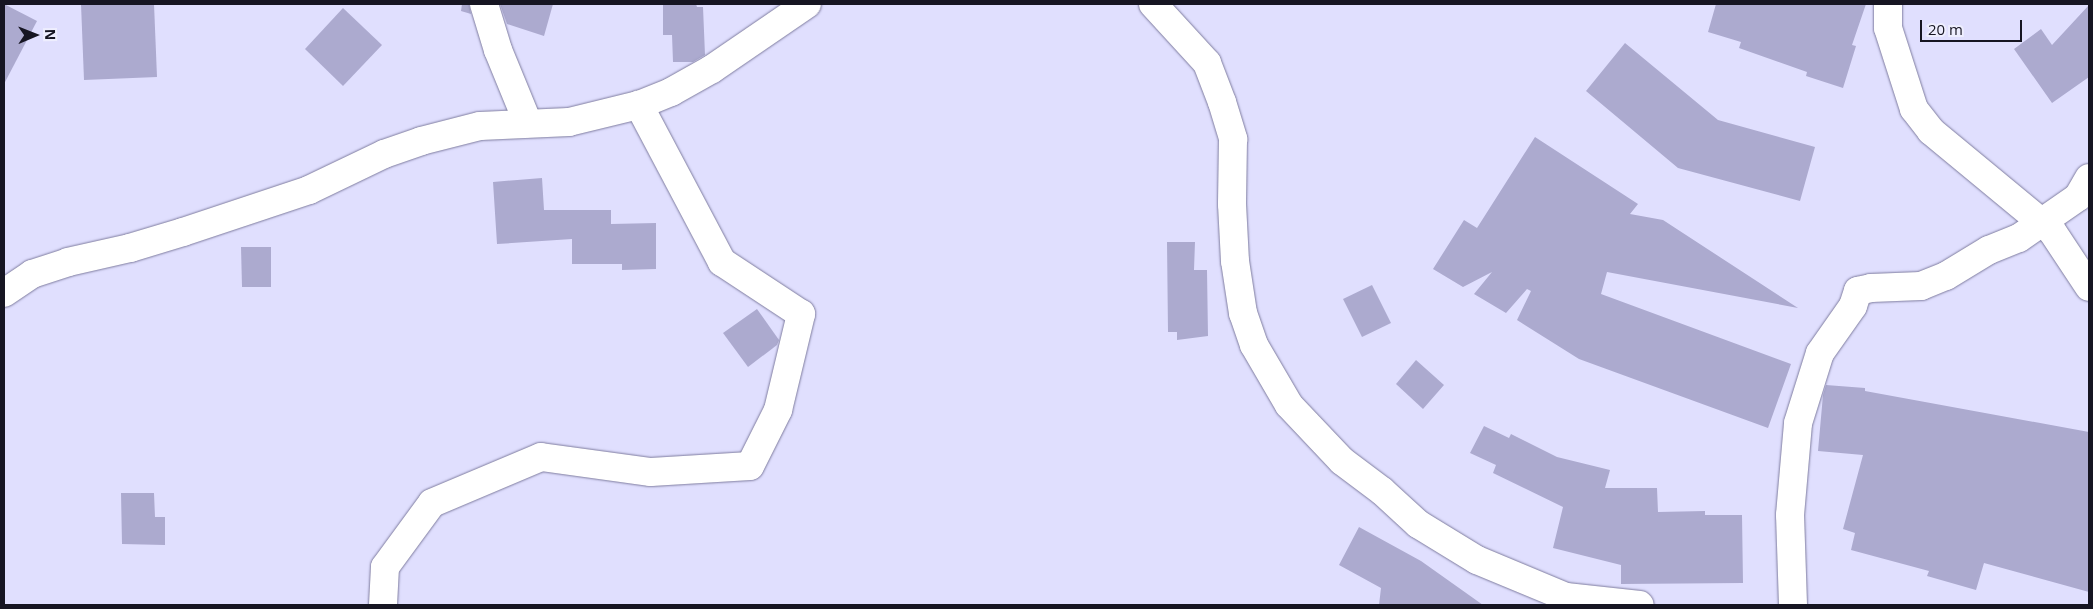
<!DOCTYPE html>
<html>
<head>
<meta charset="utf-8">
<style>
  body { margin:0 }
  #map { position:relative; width:2093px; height:609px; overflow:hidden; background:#e0dffe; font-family:"Open Sans",sans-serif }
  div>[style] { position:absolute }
  .building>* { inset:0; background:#acaacf }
  .roads { filter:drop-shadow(0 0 1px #7e7c9f) drop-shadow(0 0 1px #7e7c9f) }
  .street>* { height:28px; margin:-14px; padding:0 14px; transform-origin:14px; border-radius:14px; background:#fff }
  span { translate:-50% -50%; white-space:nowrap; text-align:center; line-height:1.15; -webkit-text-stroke:4.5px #eeeefe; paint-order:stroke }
  .frame { position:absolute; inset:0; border:5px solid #161522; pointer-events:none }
  .north { position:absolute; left:10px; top:10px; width:50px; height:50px; -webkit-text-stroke:4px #eeeefe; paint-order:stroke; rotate:89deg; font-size:14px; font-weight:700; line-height:20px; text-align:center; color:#161522 }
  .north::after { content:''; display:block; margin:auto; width:18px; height:22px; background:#161522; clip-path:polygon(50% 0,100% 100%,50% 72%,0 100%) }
  .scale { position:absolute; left:1920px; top:20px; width:102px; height:22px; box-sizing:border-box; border:2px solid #161522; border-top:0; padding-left:6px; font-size:15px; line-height:18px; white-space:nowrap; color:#161522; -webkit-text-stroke:4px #eeeefe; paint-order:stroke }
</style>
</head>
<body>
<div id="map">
  <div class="building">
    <div style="clip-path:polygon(4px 4px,37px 21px,4px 84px)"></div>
    <div style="clip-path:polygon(81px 4px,154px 4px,157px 77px,84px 80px)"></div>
    <div style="clip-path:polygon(462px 4px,469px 4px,471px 14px,461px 11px)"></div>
    <div style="clip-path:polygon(500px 4px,553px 4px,544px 36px,507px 24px)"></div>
    <div style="clip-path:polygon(663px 4px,696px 4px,697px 7px,703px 7px,705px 55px,693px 62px,673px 62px,672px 35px,663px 35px)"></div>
    <div style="clip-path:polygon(1716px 4px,1866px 4px,1852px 45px,1856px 46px,1843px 88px,1806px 76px,1807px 72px,1739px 48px,1741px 42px,1708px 32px)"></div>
    <div style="clip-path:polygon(2089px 5px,2089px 77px,2052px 103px,2014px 49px,2041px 29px,2052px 45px)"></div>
    <div style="clip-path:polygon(343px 8px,382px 45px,343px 86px,305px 49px)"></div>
    <div style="clip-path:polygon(1625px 43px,1718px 120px,1815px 147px,1800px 201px,1678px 168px,1586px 91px)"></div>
    <div style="clip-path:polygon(1535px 137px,1638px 204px,1630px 214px,1663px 220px,1798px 308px,1607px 272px,1601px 294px,1791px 364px,1768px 428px,1579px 359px,1517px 320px,1531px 291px,1527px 289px,1506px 313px,1474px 294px,1492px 272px,1463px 287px,1433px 269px,1464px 220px,1477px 228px)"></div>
    <div style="clip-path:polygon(542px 178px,544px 210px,611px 210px,611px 224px,656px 223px,656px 269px,622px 270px,622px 264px,572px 264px,572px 239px,497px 244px,493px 182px)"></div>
    <div style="clip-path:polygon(1167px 242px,1195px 242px,1194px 270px,1207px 270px,1208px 336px,1177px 340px,1177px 332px,1168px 332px)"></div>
    <div style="clip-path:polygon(241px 247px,271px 247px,271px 287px,242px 287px)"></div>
    <div style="clip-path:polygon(1372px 285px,1391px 323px,1362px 337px,1343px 299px)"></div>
    <div style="clip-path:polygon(757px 309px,779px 340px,777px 345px,748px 367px,723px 333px)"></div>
    <div style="clip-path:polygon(1416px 360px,1444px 385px,1423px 409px,1396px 384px)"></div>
    <div style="clip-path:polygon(1826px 385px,1865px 388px,1865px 391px,2089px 432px,2089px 592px,1984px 563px,1976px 590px,1927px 576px,1929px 571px,1851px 550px,1855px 533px,1843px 529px,1863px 455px,1818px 451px,1823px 395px)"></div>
    <div style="clip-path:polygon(1484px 426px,1509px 438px,1511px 434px,1557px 457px,1610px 470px,1605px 488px,1657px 488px,1658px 512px,1705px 511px,1705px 515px,1742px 515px,1743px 583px,1621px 584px,1621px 565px,1553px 548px,1563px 507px,1493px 473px,1496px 465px,1470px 453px)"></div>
    <div style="clip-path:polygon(121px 493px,154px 493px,155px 517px,165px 517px,165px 545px,122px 544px)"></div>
    <div style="clip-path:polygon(1359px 527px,1421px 561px,1483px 605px,1379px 605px,1381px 588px,1339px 565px)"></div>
  </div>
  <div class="roads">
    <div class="street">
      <div style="left:484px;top:4px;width:48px;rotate:73.1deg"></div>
      <div style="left:498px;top:50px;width:79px;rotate:67.7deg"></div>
      <div style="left:1153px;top:4px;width:80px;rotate:47.5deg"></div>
      <div style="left:1207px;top:63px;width:42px;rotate:69deg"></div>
      <div style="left:1222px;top:102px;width:39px;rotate:73deg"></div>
      <div style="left:1233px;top:139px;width:65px;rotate:90.9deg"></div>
      <div style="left:1232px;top:204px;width:57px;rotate:87deg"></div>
      <div style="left:1235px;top:261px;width:53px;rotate:81.3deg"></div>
      <div style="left:1243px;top:313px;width:34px;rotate:71deg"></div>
      <div style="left:1254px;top:345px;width:69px;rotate:59.7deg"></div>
      <div style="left:1289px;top:405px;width:77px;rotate:46.6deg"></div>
      <div style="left:1342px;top:461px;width:50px;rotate:36.9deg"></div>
      <div style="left:1382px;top:491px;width:49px;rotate:42.5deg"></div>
      <div style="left:1418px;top:524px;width:69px;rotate:31.4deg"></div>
      <div style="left:1477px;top:560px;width:96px;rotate:22.6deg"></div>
      <div style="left:1566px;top:597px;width:74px;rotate:6.2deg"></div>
      <div style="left:1888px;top:4px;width:24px;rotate:90deg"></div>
      <div style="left:1888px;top:28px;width:85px;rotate:72.2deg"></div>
      <div style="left:1914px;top:109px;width:28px;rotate:52deg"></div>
      <div style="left:1931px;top:131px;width:157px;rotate:39.6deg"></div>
      <div style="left:2052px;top:231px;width:67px;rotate:56.5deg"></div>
      <div style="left:4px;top:293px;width:34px;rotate:-34deg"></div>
      <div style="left:32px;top:274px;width:38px;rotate:-18deg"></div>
      <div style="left:68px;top:262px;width:64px;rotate:-12.7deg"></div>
      <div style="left:130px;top:248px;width:55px;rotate:-16.8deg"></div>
      <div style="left:183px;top:232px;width:133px;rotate:-18.4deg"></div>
      <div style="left:309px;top:190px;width:83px;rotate:-25.6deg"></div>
      <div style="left:384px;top:154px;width:39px;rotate:-19deg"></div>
      <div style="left:421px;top:141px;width:61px;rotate:-14.3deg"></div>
      <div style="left:480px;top:126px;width:89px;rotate:-2.6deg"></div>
      <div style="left:569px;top:122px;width:72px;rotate:-13.7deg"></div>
      <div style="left:639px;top:105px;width:35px;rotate:-22deg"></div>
      <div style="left:671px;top:92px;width:47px;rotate:-29.3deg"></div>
      <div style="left:712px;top:69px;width:115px;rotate:-34.4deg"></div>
      <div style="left:383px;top:605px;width:38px;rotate:-87deg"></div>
      <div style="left:385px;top:567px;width:79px;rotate:-53.7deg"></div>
      <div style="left:432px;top:503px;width:118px;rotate:-22.9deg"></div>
      <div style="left:541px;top:457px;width:111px;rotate:7.8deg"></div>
      <div style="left:651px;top:472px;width:99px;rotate:-3.5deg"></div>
      <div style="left:750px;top:466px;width:63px;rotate:-63.4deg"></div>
      <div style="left:778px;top:410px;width:99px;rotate:-76.5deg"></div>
      <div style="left:801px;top:314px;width:95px;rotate:-146.6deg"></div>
      <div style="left:722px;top:262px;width:178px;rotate:-117.9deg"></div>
      <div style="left:1793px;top:605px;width:90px;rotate:-91.9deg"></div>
      <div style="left:1790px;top:515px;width:92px;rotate:-85deg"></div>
      <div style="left:1798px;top:423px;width:73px;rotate:-72.6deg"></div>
      <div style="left:1820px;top:353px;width:57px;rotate:-54.9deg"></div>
      <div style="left:1853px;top:306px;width:16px;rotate:-72deg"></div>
      <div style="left:1858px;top:291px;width:13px;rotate:-13deg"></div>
      <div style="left:1871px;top:288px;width:50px;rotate:-2.3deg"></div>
      <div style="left:1921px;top:286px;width:27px;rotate:-22deg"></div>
      <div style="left:1946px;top:276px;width:50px;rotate:-31.2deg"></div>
      <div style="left:1989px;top:250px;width:32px;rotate:-22deg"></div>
      <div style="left:2019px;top:238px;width:72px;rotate:-34.8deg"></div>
      <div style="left:2078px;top:197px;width:22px;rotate:-60deg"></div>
    </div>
  </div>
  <div class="frame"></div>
  <div class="north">N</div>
  <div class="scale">20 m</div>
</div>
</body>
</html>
